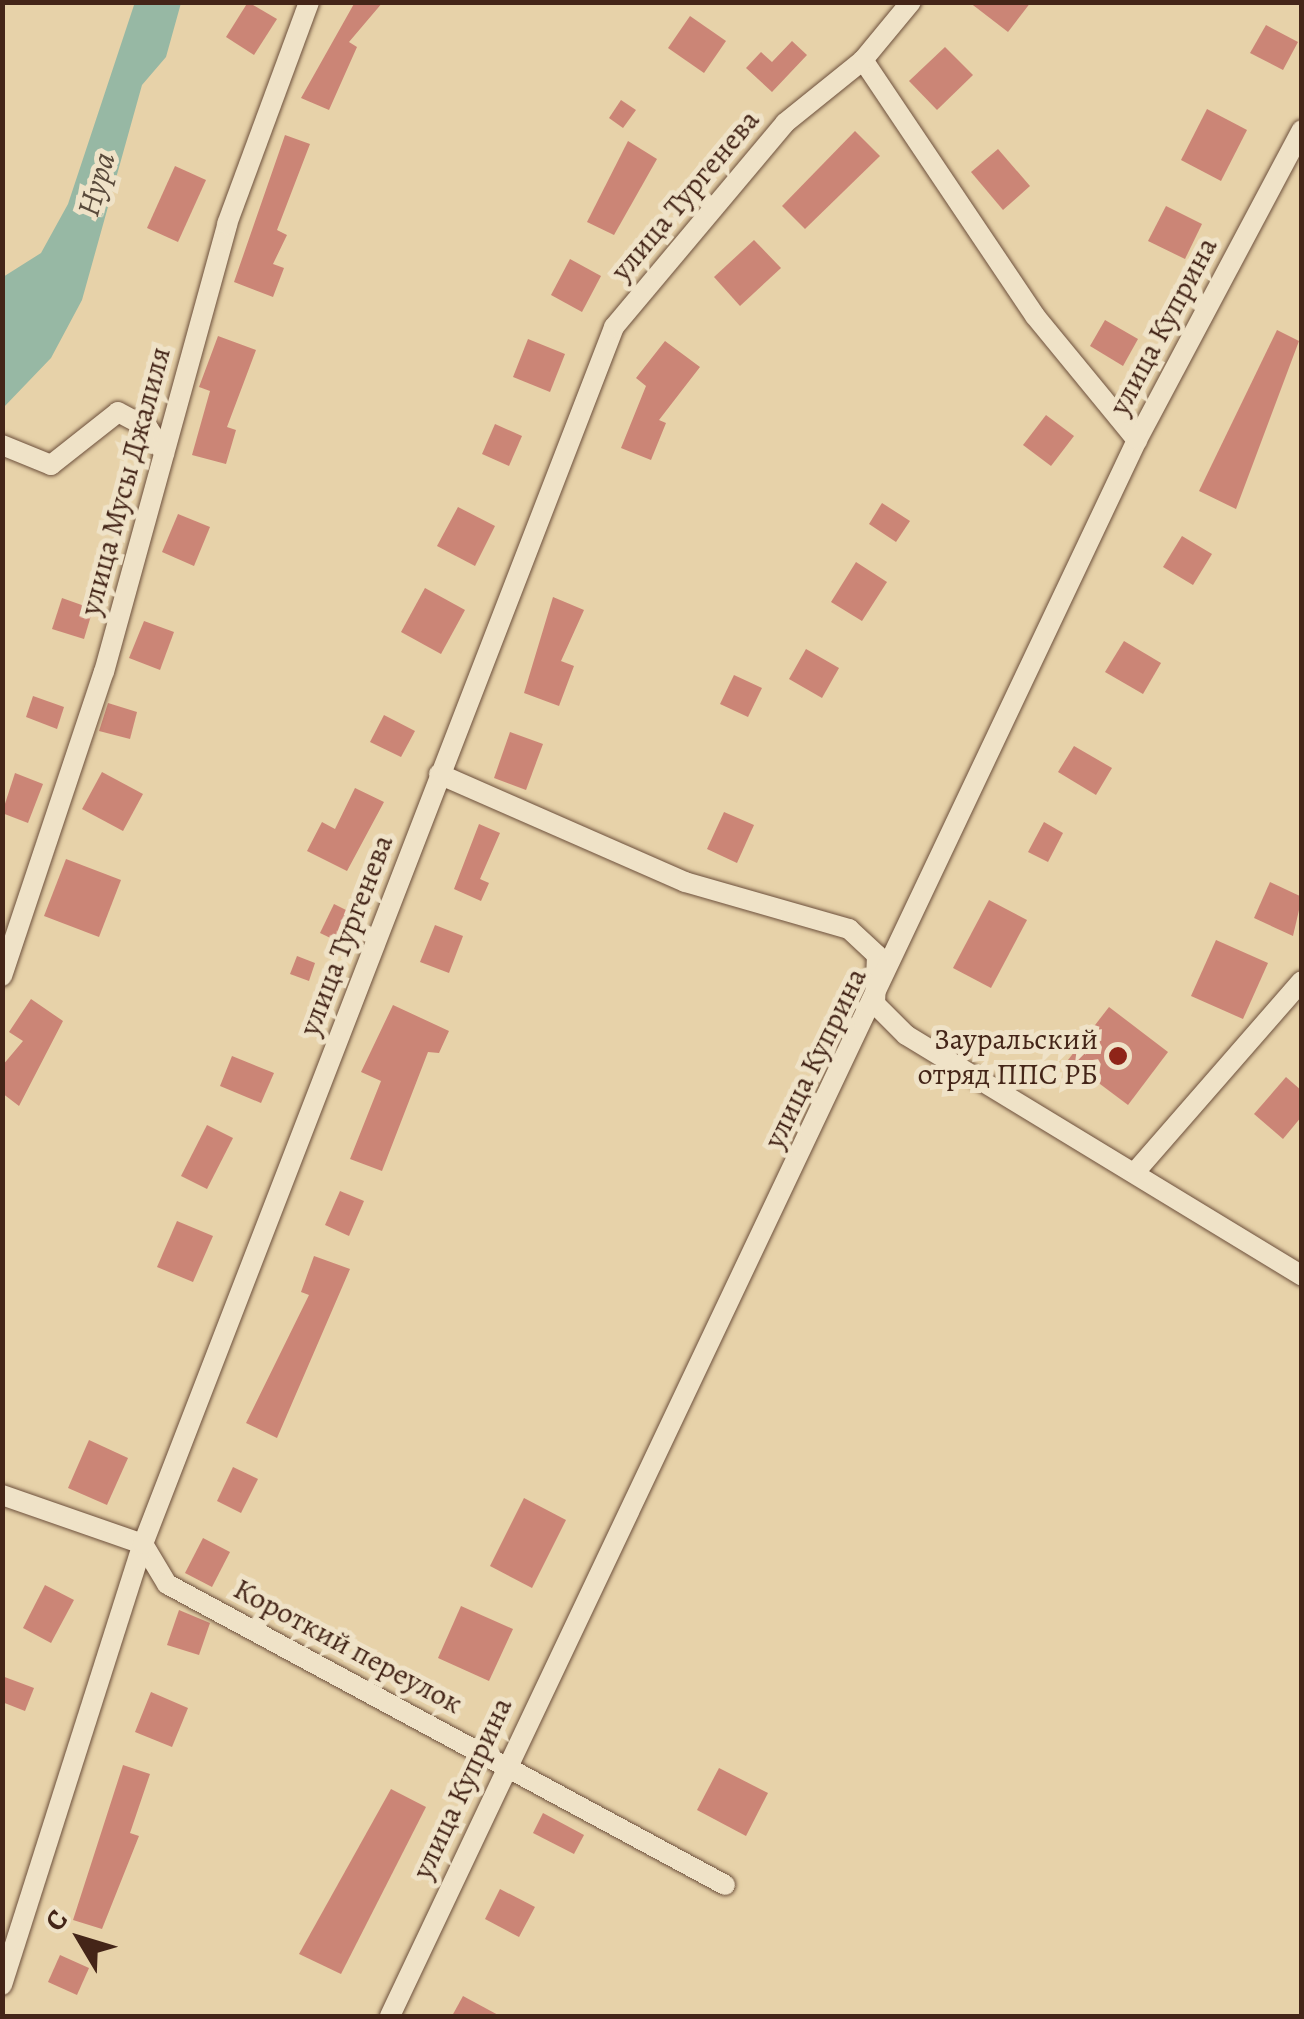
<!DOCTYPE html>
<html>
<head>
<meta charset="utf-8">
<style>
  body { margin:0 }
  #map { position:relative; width:1304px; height:2019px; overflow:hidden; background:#e7d2a9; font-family:Alegreya,serif }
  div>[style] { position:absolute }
  .water>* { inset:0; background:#97b8a4 }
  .building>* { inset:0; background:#cb8576 }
  .roads { filter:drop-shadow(0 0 2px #6d503c) drop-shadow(0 0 2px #6d503c) }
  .street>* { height:20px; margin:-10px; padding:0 10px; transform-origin:10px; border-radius:10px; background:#efe2c7 }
  .dots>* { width:28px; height:28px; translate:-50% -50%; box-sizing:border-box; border:5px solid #efe2c7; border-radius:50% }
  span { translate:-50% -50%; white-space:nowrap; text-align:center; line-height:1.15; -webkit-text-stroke:10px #efe2c7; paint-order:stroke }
  .street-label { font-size:30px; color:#442518 }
  .poi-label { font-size:30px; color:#442518 }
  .right { translate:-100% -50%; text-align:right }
  .water-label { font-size:32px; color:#594a3b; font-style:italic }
  .frame { position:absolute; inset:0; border:5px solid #442518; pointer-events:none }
  .north { position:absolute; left:30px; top:1889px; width:100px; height:100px; -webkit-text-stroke:8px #efe2c7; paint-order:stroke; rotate:308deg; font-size:28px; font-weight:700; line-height:40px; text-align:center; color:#442518 }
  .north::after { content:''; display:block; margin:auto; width:35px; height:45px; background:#442518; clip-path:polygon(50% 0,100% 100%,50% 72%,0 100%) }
</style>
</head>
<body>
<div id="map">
  <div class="water">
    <div style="clip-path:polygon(135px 2px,181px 3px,166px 57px,142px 85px,82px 300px,51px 358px,3px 408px,3px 277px,41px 253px,68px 204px)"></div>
  </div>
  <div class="building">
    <div style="clip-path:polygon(248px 2px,277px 19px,254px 55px,226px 37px)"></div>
    <div style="clip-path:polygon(355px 2px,383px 2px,349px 42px,357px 47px,329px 110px,301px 98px)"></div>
    <div style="clip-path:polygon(969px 2px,1031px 2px,1008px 32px)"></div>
    <div style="clip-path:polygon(690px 16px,726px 41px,704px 73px,668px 48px)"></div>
    <div style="clip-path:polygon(1266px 25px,1298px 42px,1283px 70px,1250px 53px)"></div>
    <div style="clip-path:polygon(792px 41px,807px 55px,772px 92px,746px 68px,761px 52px,772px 62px)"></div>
    <div style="clip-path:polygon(945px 47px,973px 75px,937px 110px,909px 81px)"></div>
    <div style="clip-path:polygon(621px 100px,636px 110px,623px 128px,609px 118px)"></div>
    <div style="clip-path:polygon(1207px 109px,1247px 130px,1221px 181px,1181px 160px)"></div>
    <div style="clip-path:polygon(855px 131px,880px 156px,805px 229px,782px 206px)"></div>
    <div style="clip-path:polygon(285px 135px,310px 144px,277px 230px,287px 235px,273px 264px,284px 268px,273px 297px,234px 282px)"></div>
    <div style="clip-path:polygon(628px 141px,657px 159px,614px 235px,587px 222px)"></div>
    <div style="clip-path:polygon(998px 149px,1030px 186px,1003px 210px,971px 172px)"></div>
    <div style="clip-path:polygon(175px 166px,206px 180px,178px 242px,147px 228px)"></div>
    <div style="clip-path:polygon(1166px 206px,1202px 224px,1185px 259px,1148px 241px)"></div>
    <div style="clip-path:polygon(754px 240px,781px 268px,740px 306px,714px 277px)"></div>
    <div style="clip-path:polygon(570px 259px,601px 276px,582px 312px,551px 295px)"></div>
    <div style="clip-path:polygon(1105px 320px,1138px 339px,1123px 366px,1090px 346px)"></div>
    <div style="clip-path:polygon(1277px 330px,1299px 341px,1236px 509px,1199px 491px)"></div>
    <div style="clip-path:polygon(218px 336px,256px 350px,227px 427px,236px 430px,226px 464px,192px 455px,210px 391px,199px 387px)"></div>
    <div style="clip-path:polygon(528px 339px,565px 354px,550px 392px,513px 377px)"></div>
    <div style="clip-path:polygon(665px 341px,700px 367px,659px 420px,666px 423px,651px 460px,621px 448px,646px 386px,636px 378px)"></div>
    <div style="clip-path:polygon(1046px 415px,1074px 436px,1051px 466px,1023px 445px)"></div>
    <div style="clip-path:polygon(495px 424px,522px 436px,509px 466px,482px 454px)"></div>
    <div style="clip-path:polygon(882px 503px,910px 521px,896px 542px,869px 524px)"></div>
    <div style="clip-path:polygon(458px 507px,495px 526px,475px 566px,437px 546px)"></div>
    <div style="clip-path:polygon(178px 514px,210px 527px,194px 566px,162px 552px)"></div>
    <div style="clip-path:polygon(1182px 536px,1212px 554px,1193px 585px,1163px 567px)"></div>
    <div style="clip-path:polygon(856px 562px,887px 582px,862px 621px,831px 602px)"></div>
    <div style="clip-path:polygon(425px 588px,465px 610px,441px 654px,401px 632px)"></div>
    <div style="clip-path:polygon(553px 597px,584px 610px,561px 661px,574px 666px,559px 706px,524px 693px)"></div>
    <div style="clip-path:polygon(62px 598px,93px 609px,84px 639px,52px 629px)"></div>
    <div style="clip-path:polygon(144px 621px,174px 632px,160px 670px,129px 658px)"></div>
    <div style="clip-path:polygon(1124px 641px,1161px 663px,1143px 694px,1105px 672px)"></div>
    <div style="clip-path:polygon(806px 649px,839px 668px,822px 698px,789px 679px)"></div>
    <div style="clip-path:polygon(734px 675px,762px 688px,748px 717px,720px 704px)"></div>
    <div style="clip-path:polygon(33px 696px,64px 707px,57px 729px,26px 717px)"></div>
    <div style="clip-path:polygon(108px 703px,137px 712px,130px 739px,99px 731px)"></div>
    <div style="clip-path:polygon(384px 715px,415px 731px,401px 757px,370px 742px)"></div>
    <div style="clip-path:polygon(510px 732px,543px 744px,526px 790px,494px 778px)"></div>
    <div style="clip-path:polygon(1074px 746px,1112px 768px,1096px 795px,1058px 772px)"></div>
    <div style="clip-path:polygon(102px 772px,143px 794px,123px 831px,82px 809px)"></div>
    <div style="clip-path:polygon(15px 773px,43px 784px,28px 823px,2px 813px)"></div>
    <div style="clip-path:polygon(355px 788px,384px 802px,347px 871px,307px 851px,322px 822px,335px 829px)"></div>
    <div style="clip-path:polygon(724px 812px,754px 825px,737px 863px,707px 849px)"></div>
    <div style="clip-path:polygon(1044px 822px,1063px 833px,1048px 862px,1028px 852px)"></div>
    <div style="clip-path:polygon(479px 824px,500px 833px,480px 879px,489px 883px,481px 901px,454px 889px)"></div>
    <div style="clip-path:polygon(66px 859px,121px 880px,99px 937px,44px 916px)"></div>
    <div style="clip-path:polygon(1270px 882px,1302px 897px,1293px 936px,1254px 918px)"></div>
    <div style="clip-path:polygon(989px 900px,1027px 920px,991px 988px,953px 968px)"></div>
    <div style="clip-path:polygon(334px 904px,356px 915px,341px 943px,320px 933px)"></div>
    <div style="clip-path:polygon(435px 925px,463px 936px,449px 973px,420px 962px)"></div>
    <div style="clip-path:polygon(1216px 940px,1268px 963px,1243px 1019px,1191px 996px)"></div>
    <div style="clip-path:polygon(297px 956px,315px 963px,309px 981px,290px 974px)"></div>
    <div style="clip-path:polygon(31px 999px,63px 1021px,19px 1106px,2px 1093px,2px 1066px,23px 1041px,9px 1032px)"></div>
    <div style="clip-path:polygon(393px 1005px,449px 1031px,439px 1053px,428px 1052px,382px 1171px,350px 1159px,381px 1081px,361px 1072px)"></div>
    <div style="clip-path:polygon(1109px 1007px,1168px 1052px,1128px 1105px,1068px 1060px)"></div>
    <div style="clip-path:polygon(232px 1056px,274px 1073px,261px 1103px,220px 1086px)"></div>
    <div style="clip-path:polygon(1286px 1077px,1302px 1091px,1302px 1116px,1283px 1139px,1254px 1114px)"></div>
    <div style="clip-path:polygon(207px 1125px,233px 1138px,207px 1189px,181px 1176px)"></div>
    <div style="clip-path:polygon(340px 1191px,364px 1201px,349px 1236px,325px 1225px)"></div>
    <div style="clip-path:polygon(177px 1221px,213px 1236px,193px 1282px,157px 1267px)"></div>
    <div style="clip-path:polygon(314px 1256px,350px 1269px,277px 1438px,246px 1423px,309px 1295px,301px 1292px)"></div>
    <div style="clip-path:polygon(89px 1440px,128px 1458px,107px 1505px,68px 1488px)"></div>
    <div style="clip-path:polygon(233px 1467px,258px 1479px,241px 1513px,217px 1501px)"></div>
    <div style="clip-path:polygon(524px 1498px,566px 1520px,532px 1588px,490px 1566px)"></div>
    <div style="clip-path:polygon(203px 1538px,230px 1552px,212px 1587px,185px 1573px)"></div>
    <div style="clip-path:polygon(45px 1585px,74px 1600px,51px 1643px,23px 1628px)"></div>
    <div style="clip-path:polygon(461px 1606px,513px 1629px,489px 1681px,438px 1658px)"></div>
    <div style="clip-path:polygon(179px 1610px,210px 1623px,199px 1655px,167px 1645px)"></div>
    <div style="clip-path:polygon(2px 1676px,34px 1688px,25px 1711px,2px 1702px)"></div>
    <div style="clip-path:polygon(151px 1692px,188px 1708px,172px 1747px,135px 1732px)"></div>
    <div style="clip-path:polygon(123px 1765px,150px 1774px,130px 1833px,139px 1836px,102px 1929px,73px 1920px)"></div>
    <div style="clip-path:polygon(719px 1768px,768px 1793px,746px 1836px,697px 1810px)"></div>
    <div style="clip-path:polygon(391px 1789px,426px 1807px,341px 1974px,299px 1954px)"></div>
    <div style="clip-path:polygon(543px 1813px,584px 1835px,574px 1854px,533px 1833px)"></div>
    <div style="clip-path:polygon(500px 1889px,535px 1907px,519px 1937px,485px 1919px)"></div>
    <div style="clip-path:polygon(60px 1955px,89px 1968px,77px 1995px,48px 1982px)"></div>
    <div style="clip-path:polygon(463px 1996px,500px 2016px,452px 2016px)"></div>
  </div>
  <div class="roads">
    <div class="street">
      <div style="left:863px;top:60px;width:308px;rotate:56.1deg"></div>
      <div style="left:1035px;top:316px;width:161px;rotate:50.6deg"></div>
      <div style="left:2px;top:445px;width:53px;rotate:22.2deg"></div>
      <div style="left:51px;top:465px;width:85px;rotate:-38.3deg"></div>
      <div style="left:118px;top:412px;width:34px;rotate:28deg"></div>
      <div style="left:148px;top:428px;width:30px;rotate:57deg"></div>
      <div style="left:439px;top:774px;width:269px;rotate:23.7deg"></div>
      <div style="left:685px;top:882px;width:171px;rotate:16deg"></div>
      <div style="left:849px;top:929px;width:38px;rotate:43deg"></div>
      <div style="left:877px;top:955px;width:49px;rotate:92.3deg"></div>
      <div style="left:875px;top:1004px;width:44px;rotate:45deg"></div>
      <div style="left:906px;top:1035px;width:464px;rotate:31.3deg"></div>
      <div style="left:2px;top:976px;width:321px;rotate:-71.5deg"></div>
      <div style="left:104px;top:672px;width:465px;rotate:-74.6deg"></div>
      <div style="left:227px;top:224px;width:237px;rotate:-69.7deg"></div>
      <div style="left:1136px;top:1171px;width:252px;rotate:-48.9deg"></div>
      <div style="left:2px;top:1495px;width:149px;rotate:19.2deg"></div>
      <div style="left:143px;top:1544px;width:47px;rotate:59deg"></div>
      <div style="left:167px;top:1584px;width:634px;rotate:28.34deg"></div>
      <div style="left:2px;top:1985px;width:463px;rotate:-72.3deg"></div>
      <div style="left:143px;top:1544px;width:1305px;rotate:-68.84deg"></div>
      <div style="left:614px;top:327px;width:266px;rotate:-50deg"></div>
      <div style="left:785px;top:123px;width:100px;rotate:-38.9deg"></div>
      <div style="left:863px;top:60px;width:75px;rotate:-50.4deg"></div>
      <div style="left:390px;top:2016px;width:1744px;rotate:-64.64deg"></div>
      <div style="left:1137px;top:440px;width:351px;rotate:-62deg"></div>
    </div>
  </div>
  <div class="dots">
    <div style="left:1118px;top:1056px;background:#8f2418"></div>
  </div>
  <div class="street-label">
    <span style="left:685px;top:195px;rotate:-50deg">улица Тургенева</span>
    <span style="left:1163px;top:326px;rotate:-62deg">улица Куприна</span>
    <span style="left:125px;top:481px;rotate:-75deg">улица Мусы Джалиля</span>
    <span style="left:346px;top:935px;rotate:-69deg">улица Тургенева</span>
    <span style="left:815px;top:1058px;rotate:-64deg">улица Куприна</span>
    <span style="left:348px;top:1646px;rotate:28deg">Короткий переулок</span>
    <span style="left:462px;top:1788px;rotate:-65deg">улица Куприна</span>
  </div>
  <div class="poi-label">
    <span class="right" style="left:1098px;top:1056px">Зауральский<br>отряд ППС РБ</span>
  </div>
  <div class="water-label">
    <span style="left:96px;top:184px;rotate:-74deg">Нура</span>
  </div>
  <div class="frame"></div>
  <div class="north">С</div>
</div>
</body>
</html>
